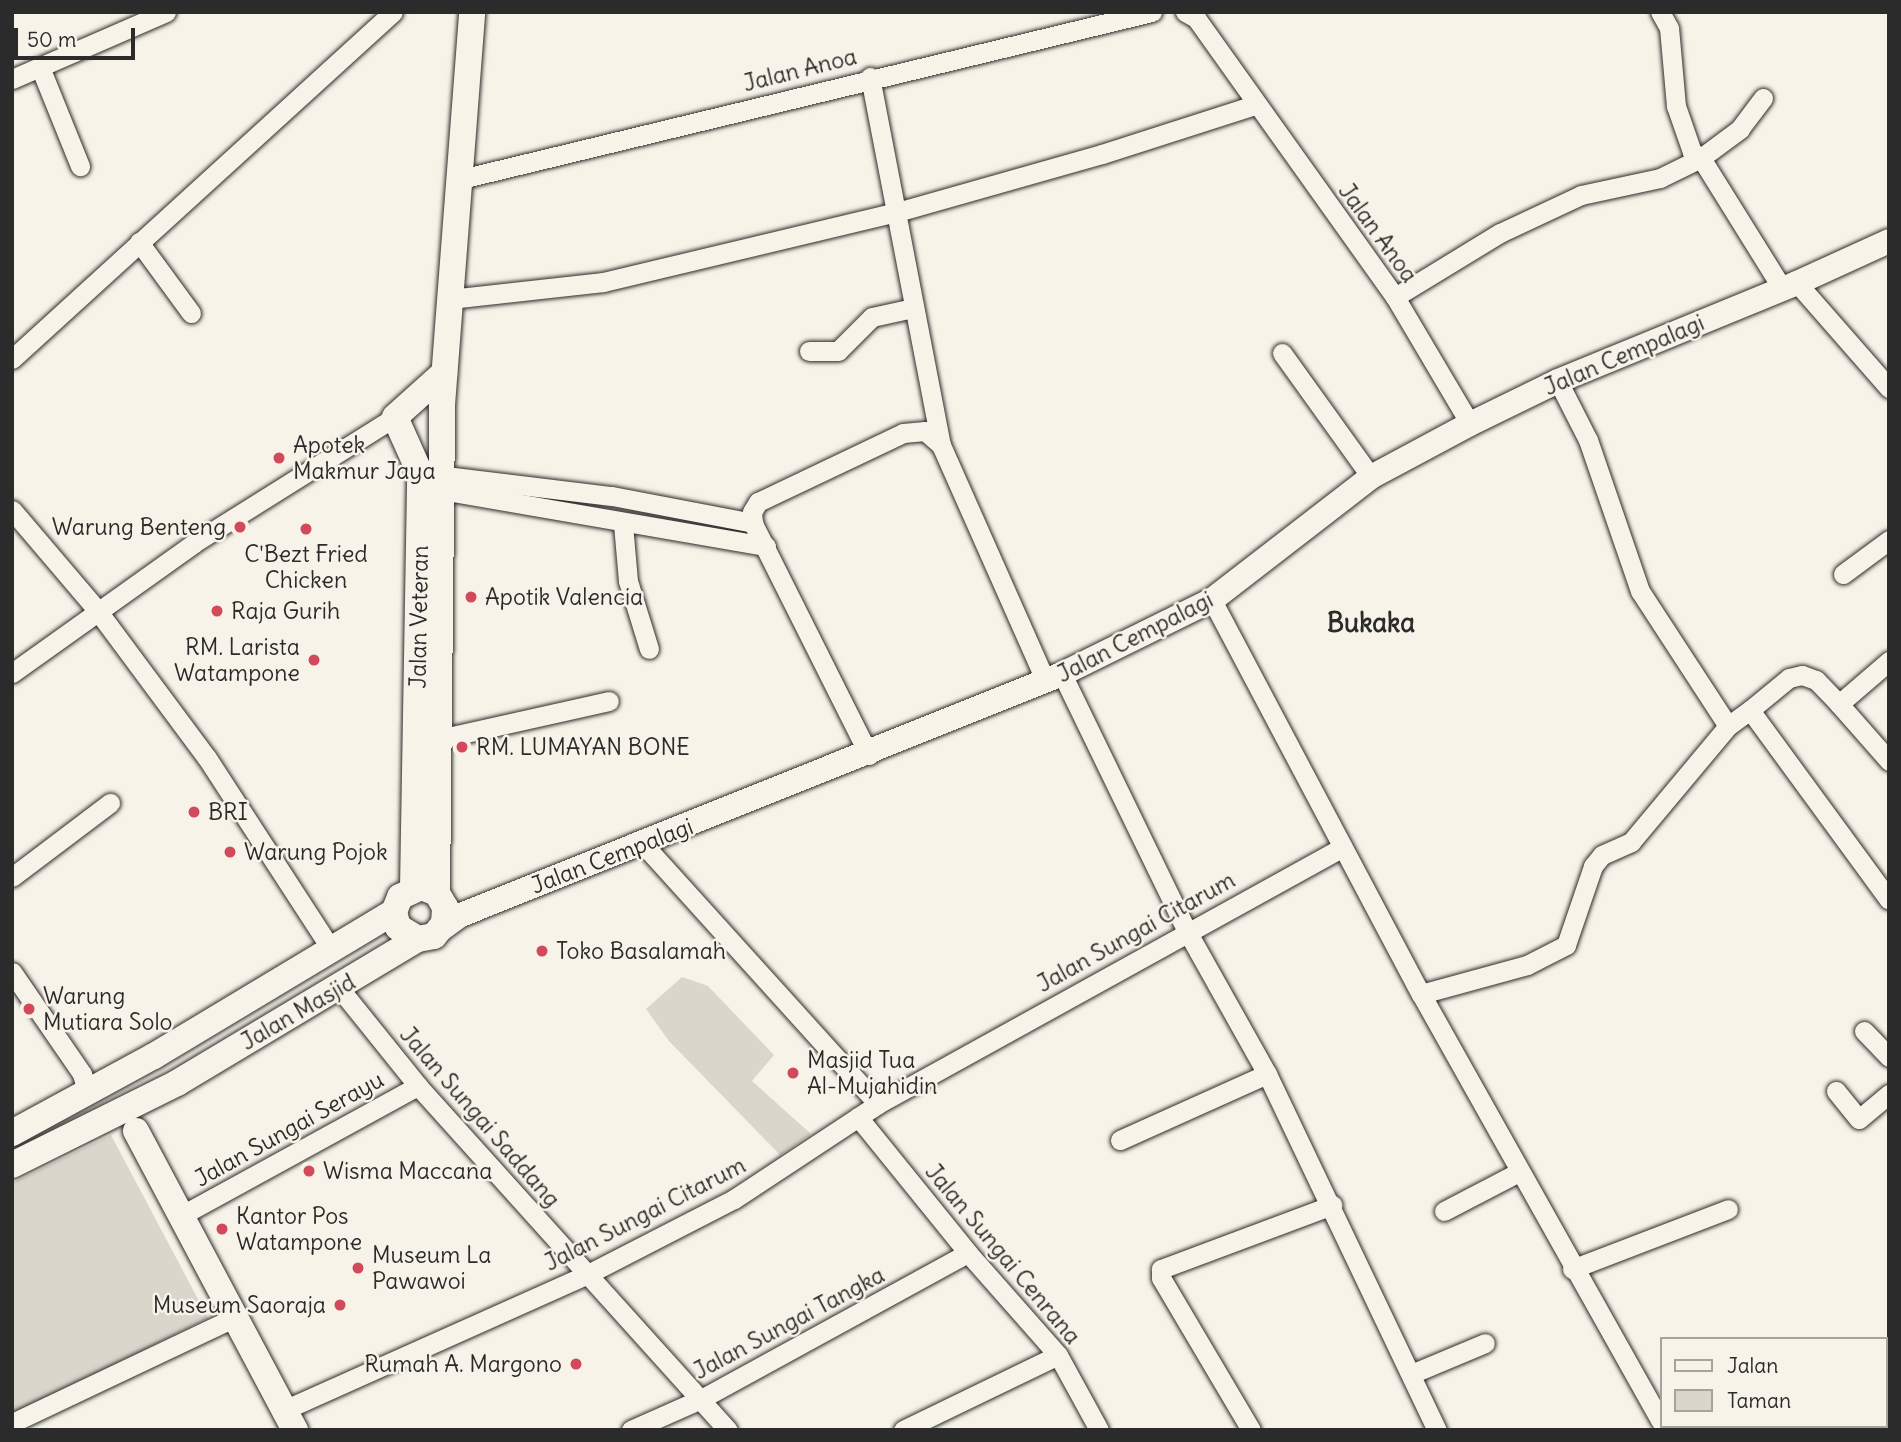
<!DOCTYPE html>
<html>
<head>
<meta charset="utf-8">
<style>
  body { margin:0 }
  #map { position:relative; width:1901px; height:1442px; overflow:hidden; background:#f7f3e8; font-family:Delius,sans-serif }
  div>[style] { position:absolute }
  .green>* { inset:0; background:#dad6cc }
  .roads { filter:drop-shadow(0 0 2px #2b2b2b) drop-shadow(0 0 2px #2b2b2b) }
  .minor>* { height:19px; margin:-9.5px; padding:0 9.5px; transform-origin:9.5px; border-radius:9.5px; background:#f7f3e8 }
  .tertiary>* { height:24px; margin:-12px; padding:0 12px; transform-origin:12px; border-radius:12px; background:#f7f3e8 }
  .secondary>* { height:26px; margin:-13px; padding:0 13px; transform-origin:13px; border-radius:13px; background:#f7f3e8 }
  .dots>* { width:19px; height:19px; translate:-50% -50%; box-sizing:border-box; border:4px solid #f7f3e8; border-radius:50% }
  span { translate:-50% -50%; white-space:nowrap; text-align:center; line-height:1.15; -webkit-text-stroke:5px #f7f3e8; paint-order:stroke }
  .street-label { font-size:23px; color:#2b2b2b }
  .poi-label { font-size:23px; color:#2b2b2b }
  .left { translate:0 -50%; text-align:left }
  .right { translate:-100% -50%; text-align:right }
  .quarter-label { font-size:26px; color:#2b2b2b; font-weight:700 }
  .frame { position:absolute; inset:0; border:14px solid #2b2b2b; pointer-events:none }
  .legend { position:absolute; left:1660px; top:1337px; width:228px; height:91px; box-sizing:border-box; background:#f7f3e8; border:2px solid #a5a39c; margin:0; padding:9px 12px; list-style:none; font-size:21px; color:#2b2b2b }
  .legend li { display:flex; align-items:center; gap:14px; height:35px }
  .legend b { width:35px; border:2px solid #a5a39c }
  .scale { position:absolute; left:14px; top:28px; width:121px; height:32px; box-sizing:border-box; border:4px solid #2b2b2b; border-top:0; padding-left:9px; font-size:21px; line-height:24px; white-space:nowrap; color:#2b2b2b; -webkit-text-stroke:5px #f7f3e8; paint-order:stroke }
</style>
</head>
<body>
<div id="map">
  <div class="green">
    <div style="clip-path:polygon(682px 977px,708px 986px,774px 1055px,752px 1081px,811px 1134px,780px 1155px,669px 1041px,646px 1009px)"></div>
    <div style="clip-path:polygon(111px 1135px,208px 1318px,12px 1416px,12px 1183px)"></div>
  </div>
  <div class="roads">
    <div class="minor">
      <div style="left:1185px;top:12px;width:13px;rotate:29deg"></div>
      <div style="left:1196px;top:18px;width:343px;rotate:54.5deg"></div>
      <div style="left:1395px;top:297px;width:147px;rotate:59.4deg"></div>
      <div style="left:40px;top:67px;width:107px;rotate:68deg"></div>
      <div style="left:870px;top:77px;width:375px;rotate:79.1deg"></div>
      <div style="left:941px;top:445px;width:259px;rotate:66.1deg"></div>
      <div style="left:12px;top:79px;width:168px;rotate:-23.5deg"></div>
      <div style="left:1763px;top:98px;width:39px;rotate:127deg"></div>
      <div style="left:1740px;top:129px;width:49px;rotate:143.4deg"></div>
      <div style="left:1701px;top:158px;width:153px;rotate:58.1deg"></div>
      <div style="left:461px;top:179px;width:711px;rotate:-13.59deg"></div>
      <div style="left:139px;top:242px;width:88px;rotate:53.8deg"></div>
      <div style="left:1797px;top:283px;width:140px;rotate:48.8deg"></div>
      <div style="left:1395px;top:297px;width:123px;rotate:-31.4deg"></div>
      <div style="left:1500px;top:233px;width:89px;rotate:-25.1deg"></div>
      <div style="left:1581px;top:195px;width:81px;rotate:-12.1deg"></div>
      <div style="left:1660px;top:178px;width:46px;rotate:-26deg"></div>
      <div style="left:1701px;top:158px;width:11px;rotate:-146deg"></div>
      <div style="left:1692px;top:152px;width:49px;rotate:-109.2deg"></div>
      <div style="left:1676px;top:106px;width:78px;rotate:-95.1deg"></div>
      <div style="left:1669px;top:28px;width:18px;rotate:-119deg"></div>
      <div style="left:450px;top:299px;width:154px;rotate:-6.3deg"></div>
      <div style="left:603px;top:282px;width:302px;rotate:-13.4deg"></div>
      <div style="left:897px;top:212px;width:213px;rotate:-15.8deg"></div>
      <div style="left:1102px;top:154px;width:161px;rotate:-17.8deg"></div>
      <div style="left:809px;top:351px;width:29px"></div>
      <div style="left:838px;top:351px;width:48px;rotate:-45deg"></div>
      <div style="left:872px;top:317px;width:42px;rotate:-12.4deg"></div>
      <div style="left:1282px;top:353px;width:153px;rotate:54.3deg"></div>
      <div style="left:12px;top:359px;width:515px;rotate:-42.33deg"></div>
      <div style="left:429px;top:474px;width:184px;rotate:6.9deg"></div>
      <div style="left:612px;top:496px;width:144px;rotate:10.8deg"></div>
      <div style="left:429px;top:488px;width:342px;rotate:9.8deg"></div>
      <div style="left:12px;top:510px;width:131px;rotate:49.6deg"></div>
      <div style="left:97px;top:610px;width:184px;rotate:53.4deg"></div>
      <div style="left:207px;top:758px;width:228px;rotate:57deg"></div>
      <div style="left:623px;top:524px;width:57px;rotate:85deg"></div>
      <div style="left:628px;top:581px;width:71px;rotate:72.8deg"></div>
      <div style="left:1843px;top:574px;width:57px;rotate:-36.5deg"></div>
      <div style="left:1212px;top:600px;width:446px;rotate:62.1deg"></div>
      <div style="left:1421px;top:994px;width:490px;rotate:60.7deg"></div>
      <div style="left:1889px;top:661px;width:66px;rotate:139.3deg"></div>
      <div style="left:1839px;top:704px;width:76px;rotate:48.7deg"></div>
      <div style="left:12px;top:673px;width:224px;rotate:-35.5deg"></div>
      <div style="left:194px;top:543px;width:237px;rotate:-32.1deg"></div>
      <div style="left:1062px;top:674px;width:288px;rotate:64.1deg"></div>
      <div style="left:1188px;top:933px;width:162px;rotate:60.7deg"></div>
      <div style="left:1267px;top:1074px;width:395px;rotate:64.5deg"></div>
      <div style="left:1750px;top:710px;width:50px;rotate:-39.4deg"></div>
      <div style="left:1789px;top:678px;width:13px;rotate:-13deg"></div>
      <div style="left:1802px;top:675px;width:15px;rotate:20deg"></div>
      <div style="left:1816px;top:680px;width:33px;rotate:46deg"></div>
      <div style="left:1728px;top:726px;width:27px;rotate:-36deg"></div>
      <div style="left:1750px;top:710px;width:235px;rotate:53.8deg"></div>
      <div style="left:439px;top:739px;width:174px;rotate:-12.6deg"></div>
      <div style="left:869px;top:755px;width:259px;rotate:-116.6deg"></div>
      <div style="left:753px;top:523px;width:11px;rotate:-95deg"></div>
      <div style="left:752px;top:512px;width:12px;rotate:-59deg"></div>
      <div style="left:758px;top:502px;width:161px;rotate:-25.4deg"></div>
      <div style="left:903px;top:433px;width:22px;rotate:-5deg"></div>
      <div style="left:925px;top:431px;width:21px;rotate:41deg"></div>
      <div style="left:643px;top:844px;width:350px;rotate:47.9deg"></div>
      <div style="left:12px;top:877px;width:123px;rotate:-37.1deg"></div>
      <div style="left:12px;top:972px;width:124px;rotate:55.5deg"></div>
      <div style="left:82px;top:1074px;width:19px;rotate:74deg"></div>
      <div style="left:340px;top:989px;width:124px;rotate:51.2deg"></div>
      <div style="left:418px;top:1086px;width:463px;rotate:48deg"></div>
      <div style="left:1421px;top:994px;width:110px;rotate:-15.3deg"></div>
      <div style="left:1527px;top:965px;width:44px;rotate:-27.1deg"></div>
      <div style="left:1566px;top:945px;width:83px;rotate:-71.1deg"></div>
      <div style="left:1593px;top:866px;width:14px;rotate:-51deg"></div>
      <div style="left:1602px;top:855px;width:32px;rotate:-24deg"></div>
      <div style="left:1631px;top:842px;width:151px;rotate:-50.1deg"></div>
      <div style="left:1728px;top:726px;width:161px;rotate:-123.1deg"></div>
      <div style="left:1640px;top:591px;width:160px;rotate:-109deg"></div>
      <div style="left:1588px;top:440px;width:66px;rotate:-117deg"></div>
      <div style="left:1864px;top:1031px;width:36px;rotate:46deg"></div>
      <div style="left:1836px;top:1091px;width:36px;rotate:51deg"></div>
      <div style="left:1859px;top:1119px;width:39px;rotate:-40deg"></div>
      <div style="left:858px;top:1117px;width:175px;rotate:51deg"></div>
      <div style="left:968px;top:1253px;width:136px;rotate:48.6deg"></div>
      <div style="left:1058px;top:1355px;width:85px;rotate:61.3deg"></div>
      <div style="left:1120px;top:1140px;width:161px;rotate:-24.2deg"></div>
      <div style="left:1444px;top:1211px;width:85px;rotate:-27.5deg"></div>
      <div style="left:182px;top:1215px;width:269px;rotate:-28.7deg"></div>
      <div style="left:1572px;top:1269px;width:167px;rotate:-21deg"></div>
      <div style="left:1411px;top:1374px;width:80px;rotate:-22.7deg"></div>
      <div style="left:284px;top:1410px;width:331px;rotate:-24.1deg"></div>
      <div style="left:586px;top:1275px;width:166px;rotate:-27.2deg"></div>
      <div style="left:734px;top:1199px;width:173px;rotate:-33.4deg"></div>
      <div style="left:878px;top:1104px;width:531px;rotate:-28.93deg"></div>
      <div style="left:12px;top:1423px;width:247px;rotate:-25.4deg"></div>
      <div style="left:631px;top:1430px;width:77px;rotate:-23.9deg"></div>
      <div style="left:701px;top:1399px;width:304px;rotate:-28.7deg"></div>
      <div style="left:903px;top:1430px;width:172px;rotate:-25.8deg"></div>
      <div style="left:1251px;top:1430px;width:177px;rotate:-120.6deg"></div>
      <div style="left:1161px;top:1278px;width:9px;rotate:-90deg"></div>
      <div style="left:1161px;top:1269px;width:183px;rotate:-20.5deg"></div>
    </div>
    <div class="tertiary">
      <div style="left:440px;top:930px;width:26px;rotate:-36deg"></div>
      <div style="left:461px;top:915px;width:648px;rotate:-21.85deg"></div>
      <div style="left:1062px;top:674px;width:167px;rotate:-26.3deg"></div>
      <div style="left:1212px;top:600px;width:201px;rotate:-37.7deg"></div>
      <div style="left:1371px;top:477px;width:112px;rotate:-28.2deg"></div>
      <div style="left:1470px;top:424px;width:98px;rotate:-26deg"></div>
      <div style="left:1558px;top:381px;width:258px;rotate:-22.3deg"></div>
      <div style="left:1797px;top:283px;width:101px;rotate:-24.5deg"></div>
      <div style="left:1885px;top:1424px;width:4px"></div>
      <div style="left:1823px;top:1430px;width:41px;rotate:-5.6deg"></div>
    </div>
    <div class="secondary">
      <div style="left:413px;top:888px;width:415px;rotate:-89deg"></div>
      <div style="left:420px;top:473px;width:61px;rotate:-114.1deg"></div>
      <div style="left:395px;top:417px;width:66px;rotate:-41.9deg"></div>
      <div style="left:437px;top:893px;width:488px;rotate:-89.4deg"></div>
      <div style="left:442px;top:405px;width:394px;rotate:-85.6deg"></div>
      <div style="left:136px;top:1131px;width:339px;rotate:62deg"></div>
      <div style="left:12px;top:1133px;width:162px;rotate:-28.5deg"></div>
      <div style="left:154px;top:1056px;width:280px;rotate:-31deg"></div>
      <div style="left:12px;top:1165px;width:184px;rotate:-26.4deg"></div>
      <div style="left:177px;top:1083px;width:281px;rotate:-30.9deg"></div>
      <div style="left:418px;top:939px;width:16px;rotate:-11deg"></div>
      <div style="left:434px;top:936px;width:16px;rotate:-52deg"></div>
      <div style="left:444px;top:923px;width:16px;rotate:-86deg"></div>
      <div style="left:445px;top:907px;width:16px;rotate:-120deg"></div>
      <div style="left:437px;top:893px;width:17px;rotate:-159deg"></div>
      <div style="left:421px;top:887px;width:23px;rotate:155deg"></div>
      <div style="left:400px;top:897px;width:16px;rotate:112deg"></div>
      <div style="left:394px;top:912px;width:16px;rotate:75deg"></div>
      <div style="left:398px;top:927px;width:23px;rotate:31deg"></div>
    </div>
  </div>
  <div class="dots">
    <div style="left:279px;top:458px;background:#d1495b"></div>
    <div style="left:240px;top:527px;background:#d1495b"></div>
    <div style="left:306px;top:529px;background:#d1495b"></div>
    <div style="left:471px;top:597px;background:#d1495b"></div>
    <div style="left:217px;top:611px;background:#d1495b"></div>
    <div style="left:314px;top:660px;background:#d1495b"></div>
    <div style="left:462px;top:747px;background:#d1495b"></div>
    <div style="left:194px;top:812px;background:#d1495b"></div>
    <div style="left:230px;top:852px;background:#d1495b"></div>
    <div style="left:542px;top:951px;background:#d1495b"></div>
    <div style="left:29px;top:1009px;background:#d1495b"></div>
    <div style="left:793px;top:1073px;background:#d1495b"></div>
    <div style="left:309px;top:1171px;background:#d1495b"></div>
    <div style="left:222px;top:1229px;background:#d1495b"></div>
    <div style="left:358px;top:1268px;background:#d1495b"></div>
    <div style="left:340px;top:1305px;background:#d1495b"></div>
    <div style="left:576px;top:1364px;background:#d1495b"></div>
  </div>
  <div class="street-label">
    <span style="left:800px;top:70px;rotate:-14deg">Jalan Anoa</span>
    <span style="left:1378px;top:233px;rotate:54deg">Jalan Anoa</span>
    <span style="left:1624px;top:355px;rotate:-23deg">Jalan Cempalagi</span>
    <span style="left:419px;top:617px;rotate:-89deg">Jalan Veteran</span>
    <span style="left:1135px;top:637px;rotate:-27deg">Jalan Cempalagi</span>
    <span style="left:612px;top:856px;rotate:-21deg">Jalan Cempalagi</span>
    <span style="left:1136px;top:932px;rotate:-29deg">Jalan Sungai Citarum</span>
    <span style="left:298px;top:1012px;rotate:-30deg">Jalan Masjid</span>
    <span style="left:480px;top:1117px;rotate:49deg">Jalan Sungai Saddang</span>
    <span style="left:289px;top:1129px;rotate:-29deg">Jalan Sungai Serayu</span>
    <span style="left:645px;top:1214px;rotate:-27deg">Jalan Sungai Citarum</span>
    <span style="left:1003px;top:1254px;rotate:50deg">Jalan Sungai Cenrana</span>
    <span style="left:789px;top:1323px;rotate:-28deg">Jalan Sungai Tangka</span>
  </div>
  <div class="poi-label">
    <span class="left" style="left:293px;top:458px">Apotek<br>Makmur Jaya</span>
    <span class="right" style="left:226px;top:527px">Warung Benteng</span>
    <span style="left:306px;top:567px">C'Bezt Fried<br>Chicken</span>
    <span class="left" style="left:485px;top:597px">Apotik Valencia</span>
    <span class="left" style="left:231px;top:611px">Raja Gurih</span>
    <span class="right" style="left:300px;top:660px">RM. Larista<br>Watampone</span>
    <span class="left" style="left:476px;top:747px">RM. LUMAYAN BONE</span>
    <span class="left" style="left:208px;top:812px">BRI</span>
    <span class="left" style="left:244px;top:852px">Warung Pojok</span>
    <span class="left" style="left:556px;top:951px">Toko Basalamah</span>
    <span class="left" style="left:43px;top:1009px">Warung<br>Mutiara Solo</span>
    <span class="left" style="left:807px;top:1073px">Masjid Tua<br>Al-Mujahidin</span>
    <span class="left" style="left:323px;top:1171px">Wisma Maccana</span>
    <span class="left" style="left:236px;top:1229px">Kantor Pos<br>Watampone</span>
    <span class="left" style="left:372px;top:1268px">Museum La<br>Pawawoi</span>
    <span class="right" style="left:326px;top:1305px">Museum Saoraja</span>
    <span class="right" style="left:562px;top:1364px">Rumah A. Margono</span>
  </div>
  <div class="quarter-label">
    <span style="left:1371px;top:623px">Bukaka</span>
  </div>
  <div class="frame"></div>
  <ul class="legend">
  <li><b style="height:9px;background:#f7f3e8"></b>Jalan</li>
  <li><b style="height:19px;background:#dad6cc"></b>Taman</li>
  </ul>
  <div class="scale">50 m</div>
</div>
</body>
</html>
